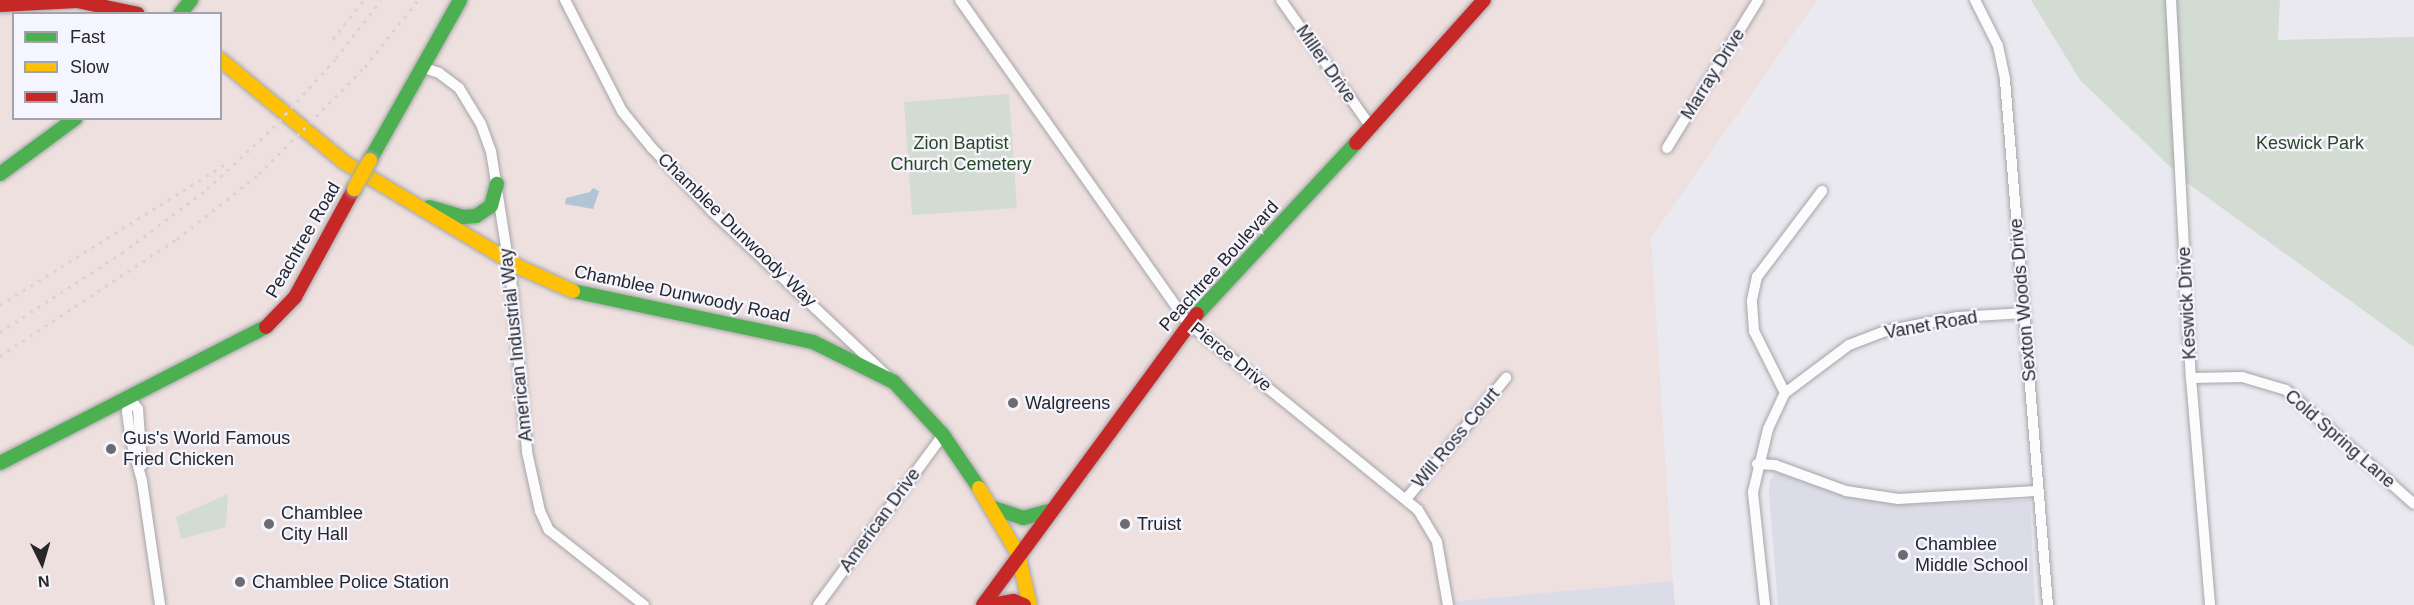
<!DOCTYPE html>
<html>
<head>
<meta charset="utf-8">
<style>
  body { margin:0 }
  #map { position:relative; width:2414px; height:605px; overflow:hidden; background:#e9e9ef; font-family:Helvetica,sans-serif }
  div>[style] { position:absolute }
  .commercial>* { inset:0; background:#eee0de }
  .built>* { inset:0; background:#dcdce8 }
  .green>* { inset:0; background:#d2dcd2 }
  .water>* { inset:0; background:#b2c5d4 }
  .roads { filter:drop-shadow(0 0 2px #a5a5a9) drop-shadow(0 0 2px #a5a5a9) }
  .street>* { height:10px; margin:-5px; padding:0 5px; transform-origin:5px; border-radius:5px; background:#fcfcfd }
  .fast>* { height:14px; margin:-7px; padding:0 7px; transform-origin:7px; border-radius:7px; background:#4caf50 }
  .slow>* { height:14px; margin:-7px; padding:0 7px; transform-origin:7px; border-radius:7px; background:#ffc107 }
  .jam>* { height:14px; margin:-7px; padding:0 7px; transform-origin:7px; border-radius:7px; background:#c62828 }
  .rail>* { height:3px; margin-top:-1.5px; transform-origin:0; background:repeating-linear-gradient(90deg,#d5d5d6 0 3px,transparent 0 9px) }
  .bridges { filter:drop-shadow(0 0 2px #a5a5a9) drop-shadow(0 0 2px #a5a5a9) }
  .slow-bridge>* { height:14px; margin:-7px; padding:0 7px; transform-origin:7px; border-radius:7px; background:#ffc107 }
  .dots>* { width:16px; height:16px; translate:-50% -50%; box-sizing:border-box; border:3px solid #f4f5fe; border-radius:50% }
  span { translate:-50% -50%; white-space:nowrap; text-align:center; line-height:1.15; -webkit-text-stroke:4.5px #f4f5fe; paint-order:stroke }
  .street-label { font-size:18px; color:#27272b }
  .park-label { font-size:18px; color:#284823 }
  .poi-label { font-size:18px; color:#27272b }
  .left { translate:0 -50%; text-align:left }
  .legend { position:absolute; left:12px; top:12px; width:210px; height:108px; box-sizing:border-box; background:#f4f5fe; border:2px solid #a2a3aa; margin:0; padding:8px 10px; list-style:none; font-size:18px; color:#27272b }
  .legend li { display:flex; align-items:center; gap:12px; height:30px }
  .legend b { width:30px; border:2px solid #a2a3aa }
  .north { position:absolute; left:12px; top:533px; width:60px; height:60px; -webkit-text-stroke:4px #f4f5fe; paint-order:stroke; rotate:175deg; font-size:16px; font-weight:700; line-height:24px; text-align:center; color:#27272b }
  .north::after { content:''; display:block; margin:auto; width:21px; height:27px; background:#27272b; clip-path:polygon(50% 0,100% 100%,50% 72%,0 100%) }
</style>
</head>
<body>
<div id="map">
  <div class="commercial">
    <div style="clip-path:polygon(evenodd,103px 0,1817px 0,1651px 238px,1673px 581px,1448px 602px,1448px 605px,0 605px,0 8px,103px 0,14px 14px,220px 14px,220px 118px,14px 118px,14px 14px)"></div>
  </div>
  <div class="built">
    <div style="clip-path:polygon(1776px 472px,1814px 486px,1886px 503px,2030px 500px,2035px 605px,1778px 605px,1769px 495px,1770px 480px)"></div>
    <div style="clip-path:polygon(1673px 581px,1675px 605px,1448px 605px,1447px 602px)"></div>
  </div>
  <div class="green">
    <div style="clip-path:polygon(2031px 0,2280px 0,2278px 40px,2414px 37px,2414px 347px,2186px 182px,2080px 80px)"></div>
    <div style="clip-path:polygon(1009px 94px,1017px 208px,912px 215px,904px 102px)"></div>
    <div style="clip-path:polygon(228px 494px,226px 527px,181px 539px,176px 517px)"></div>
  </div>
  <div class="water">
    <div style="clip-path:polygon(593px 188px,599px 191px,593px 209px,565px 204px,566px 198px,590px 192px)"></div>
  </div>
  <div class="roads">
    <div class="street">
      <div style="left:565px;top:0;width:125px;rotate:62.8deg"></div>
      <div style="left:622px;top:111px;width:48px;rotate:51deg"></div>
      <div style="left:652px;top:148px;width:86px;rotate:46.4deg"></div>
      <div style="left:711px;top:210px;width:239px;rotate:43.3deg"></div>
      <div style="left:960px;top:0;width:395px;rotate:54.8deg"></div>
      <div style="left:1188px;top:323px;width:296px;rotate:39.1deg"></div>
      <div style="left:1418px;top:510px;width:37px;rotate:59deg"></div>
      <div style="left:1437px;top:542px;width:64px;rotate:80.1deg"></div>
      <div style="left:1281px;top:0;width:156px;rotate:54.7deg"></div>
      <div style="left:1975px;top:0;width:51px;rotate:63.4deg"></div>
      <div style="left:1998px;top:46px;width:35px;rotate:78deg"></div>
      <div style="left:2005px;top:80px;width:527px;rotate:85.32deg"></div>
      <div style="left:2171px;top:0;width:379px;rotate:87deg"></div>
      <div style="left:2191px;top:378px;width:228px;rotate:85.2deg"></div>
      <div style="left:421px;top:67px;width:19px;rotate:18deg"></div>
      <div style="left:439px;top:73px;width:25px;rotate:37deg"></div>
      <div style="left:459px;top:88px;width:42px;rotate:58.6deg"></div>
      <div style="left:481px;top:124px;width:29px;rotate:70deg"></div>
      <div style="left:491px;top:151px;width:129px;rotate:81.1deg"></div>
      <div style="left:511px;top:278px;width:175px;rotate:84.7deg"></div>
      <div style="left:527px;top:452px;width:60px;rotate:77.6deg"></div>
      <div style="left:540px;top:511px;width:21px;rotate:65deg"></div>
      <div style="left:549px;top:530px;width:121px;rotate:38.3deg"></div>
      <div style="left:1667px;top:148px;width:174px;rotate:-58.4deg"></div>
      <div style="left:2191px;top:378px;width:51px;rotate:-1.1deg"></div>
      <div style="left:2242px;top:377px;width:46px;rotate:16.5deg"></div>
      <div style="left:2286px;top:390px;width:171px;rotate:41.7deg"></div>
      <div style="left:1785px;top:393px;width:69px;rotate:-116.6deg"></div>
      <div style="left:1754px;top:331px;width:31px;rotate:-94deg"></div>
      <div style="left:1752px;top:300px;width:24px;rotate:-78deg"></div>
      <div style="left:1757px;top:277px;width:108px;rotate:-52.9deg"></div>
      <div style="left:130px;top:399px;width:13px;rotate:103deg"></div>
      <div style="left:127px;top:412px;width:29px;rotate:82deg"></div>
      <div style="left:131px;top:441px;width:41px;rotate:74.6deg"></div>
      <div style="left:142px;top:481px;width:125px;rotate:81.7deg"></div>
      <div style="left:130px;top:399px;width:13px;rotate:51deg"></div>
      <div style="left:138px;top:409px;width:56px;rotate:85.9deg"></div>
      <div style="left:1757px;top:464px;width:18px;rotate:3deg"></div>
      <div style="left:1775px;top:465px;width:76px;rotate:20.1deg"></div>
      <div style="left:1846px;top:491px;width:53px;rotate:8.7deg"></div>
      <div style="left:1898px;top:499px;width:139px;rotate:-3.3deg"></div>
      <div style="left:1407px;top:498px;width:156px;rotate:-50.5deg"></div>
      <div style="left:818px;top:605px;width:211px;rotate:-53.7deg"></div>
      <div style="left:1765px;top:605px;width:114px;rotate:-96.1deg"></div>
      <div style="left:1753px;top:492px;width:65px;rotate:-76.6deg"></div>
      <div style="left:1768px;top:429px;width:40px;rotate:-65deg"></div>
      <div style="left:1785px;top:393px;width:80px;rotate:-36.9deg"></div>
      <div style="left:1849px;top:345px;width:39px;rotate:-21deg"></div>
      <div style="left:1885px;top:331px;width:74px;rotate:-10.9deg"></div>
      <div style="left:1958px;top:317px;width:67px;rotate:-3.4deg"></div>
    </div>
    <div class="fast">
      <div style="left:180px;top:14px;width:18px;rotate:-52deg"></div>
      <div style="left:370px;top:160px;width:184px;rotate:-60.6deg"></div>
      <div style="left:0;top:174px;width:94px;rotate:-36.4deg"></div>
      <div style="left:429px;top:207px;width:35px;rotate:16deg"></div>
      <div style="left:463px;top:217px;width:13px;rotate:-4deg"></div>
      <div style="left:476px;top:216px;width:18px;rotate:-34deg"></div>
      <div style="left:491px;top:206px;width:23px;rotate:-75deg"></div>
      <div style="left:573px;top:291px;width:245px;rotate:12deg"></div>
      <div style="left:813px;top:342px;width:90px;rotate:26.3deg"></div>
      <div style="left:894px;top:382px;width:72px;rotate:47.2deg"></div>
      <div style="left:943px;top:435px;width:64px;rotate:55.8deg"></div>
      <div style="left:1197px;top:314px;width:233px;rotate:-47.1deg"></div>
      <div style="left:0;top:463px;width:299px;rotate:-27.1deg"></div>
      <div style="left:993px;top:508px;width:32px;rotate:18deg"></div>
      <div style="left:1023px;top:518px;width:30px;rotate:-15deg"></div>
    </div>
    <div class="slow">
      <div style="left:220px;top:59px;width:161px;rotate:39.7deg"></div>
      <div style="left:344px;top:162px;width:206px;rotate:30.9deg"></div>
      <div style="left:521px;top:268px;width:57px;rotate:23.9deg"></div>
      <div style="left:979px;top:488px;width:77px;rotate:59.4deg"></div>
      <div style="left:1018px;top:554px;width:52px;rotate:76.8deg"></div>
    </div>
    <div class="jam">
      <div style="left:0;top:5px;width:77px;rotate:-3deg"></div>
      <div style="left:77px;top:1px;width:62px;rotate:12deg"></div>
      <div style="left:1356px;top:143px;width:192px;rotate:-48.2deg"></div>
      <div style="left:266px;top:327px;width:42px;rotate:-46deg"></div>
      <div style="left:295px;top:297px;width:123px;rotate:-61.4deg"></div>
      <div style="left:983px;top:605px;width:361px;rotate:-53.7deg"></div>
      <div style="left:991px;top:605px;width:23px;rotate:-10deg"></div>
      <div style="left:1014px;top:601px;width:11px;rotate:22deg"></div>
    </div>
  </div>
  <div class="rail">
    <div style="left:333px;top:39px;width:50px;rotate:-51.5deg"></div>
    <div style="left:0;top:305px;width:266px;rotate:-32deg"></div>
    <div style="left:0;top:332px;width:145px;rotate:-32.9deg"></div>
    <div style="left:122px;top:253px;width:106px;rotate:-37deg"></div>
    <div style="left:207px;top:189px;width:90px;rotate:-42.7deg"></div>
    <div style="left:273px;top:128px;width:94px;rotate:-48deg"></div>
    <div style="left:336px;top:58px;width:73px;rotate:-52.2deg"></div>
    <div style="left:0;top:356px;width:212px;rotate:-33.5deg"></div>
    <div style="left:177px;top:239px;width:105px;rotate:-38.4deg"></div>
    <div style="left:259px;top:174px;width:151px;rotate:-45.3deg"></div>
    <div style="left:365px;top:67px;width:85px;rotate:-51.7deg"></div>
  </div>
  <div class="bridges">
    <div class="slow-bridge">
      <div style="left:354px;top:189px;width:33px;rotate:-61deg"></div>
    </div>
  </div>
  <div class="dots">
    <div style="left:1013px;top:403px;background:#6b6b70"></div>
    <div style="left:111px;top:449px;background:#6b6b70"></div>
    <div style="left:269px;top:524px;background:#6b6b70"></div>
    <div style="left:1125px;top:524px;background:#6b6b70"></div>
    <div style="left:1903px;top:555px;background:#6b6b70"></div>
    <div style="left:240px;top:582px;background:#6b6b70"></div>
  </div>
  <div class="street-label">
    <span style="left:1326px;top:64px;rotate:55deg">Miller Drive</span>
    <span style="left:1713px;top:74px;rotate:-58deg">Marray Drive</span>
    <span style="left:737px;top:230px;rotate:44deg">Chamblee Dunwoody Way</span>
    <span style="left:303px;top:240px;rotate:-60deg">Peachtree Road</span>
    <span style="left:1219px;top:266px;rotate:-48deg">Peachtree Boulevard</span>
    <span style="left:682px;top:294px;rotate:12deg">Chamblee Dunwoody Road</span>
    <span style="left:2023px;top:300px;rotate:-95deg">Sexton Woods Drive</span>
    <span style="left:2187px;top:303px;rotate:-93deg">Keswick Drive</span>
    <span style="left:1931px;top:325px;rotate:-10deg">Vanet Road</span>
    <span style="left:516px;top:345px;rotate:-96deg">American Industrial Way</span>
    <span style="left:1231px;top:357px;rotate:39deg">Pierce Drive</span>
    <span style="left:1456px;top:438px;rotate:-50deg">Will Ross Court</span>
    <span style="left:2340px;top:439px;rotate:41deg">Cold Spring Lane</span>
    <span style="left:880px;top:520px;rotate:-54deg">American Drive</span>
  </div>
  <div class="park-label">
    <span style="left:2310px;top:143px">Keswick Park</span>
    <span style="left:961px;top:154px">Zion Baptist<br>Church Cemetery</span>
  </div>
  <div class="poi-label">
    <span class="left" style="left:1025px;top:403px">Walgreens</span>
    <span class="left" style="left:123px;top:449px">Gus's World Famous<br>Fried Chicken</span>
    <span class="left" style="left:281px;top:524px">Chamblee<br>City Hall</span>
    <span class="left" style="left:1137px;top:524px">Truist</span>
    <span class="left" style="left:1915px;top:555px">Chamblee<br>Middle School</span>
    <span class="left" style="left:252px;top:582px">Chamblee Police Station</span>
  </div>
  <ul class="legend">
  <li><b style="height:8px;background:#4caf50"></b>Fast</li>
  <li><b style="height:8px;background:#ffc107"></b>Slow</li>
  <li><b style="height:8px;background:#c62828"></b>Jam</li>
  </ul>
  <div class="north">N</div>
</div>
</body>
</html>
